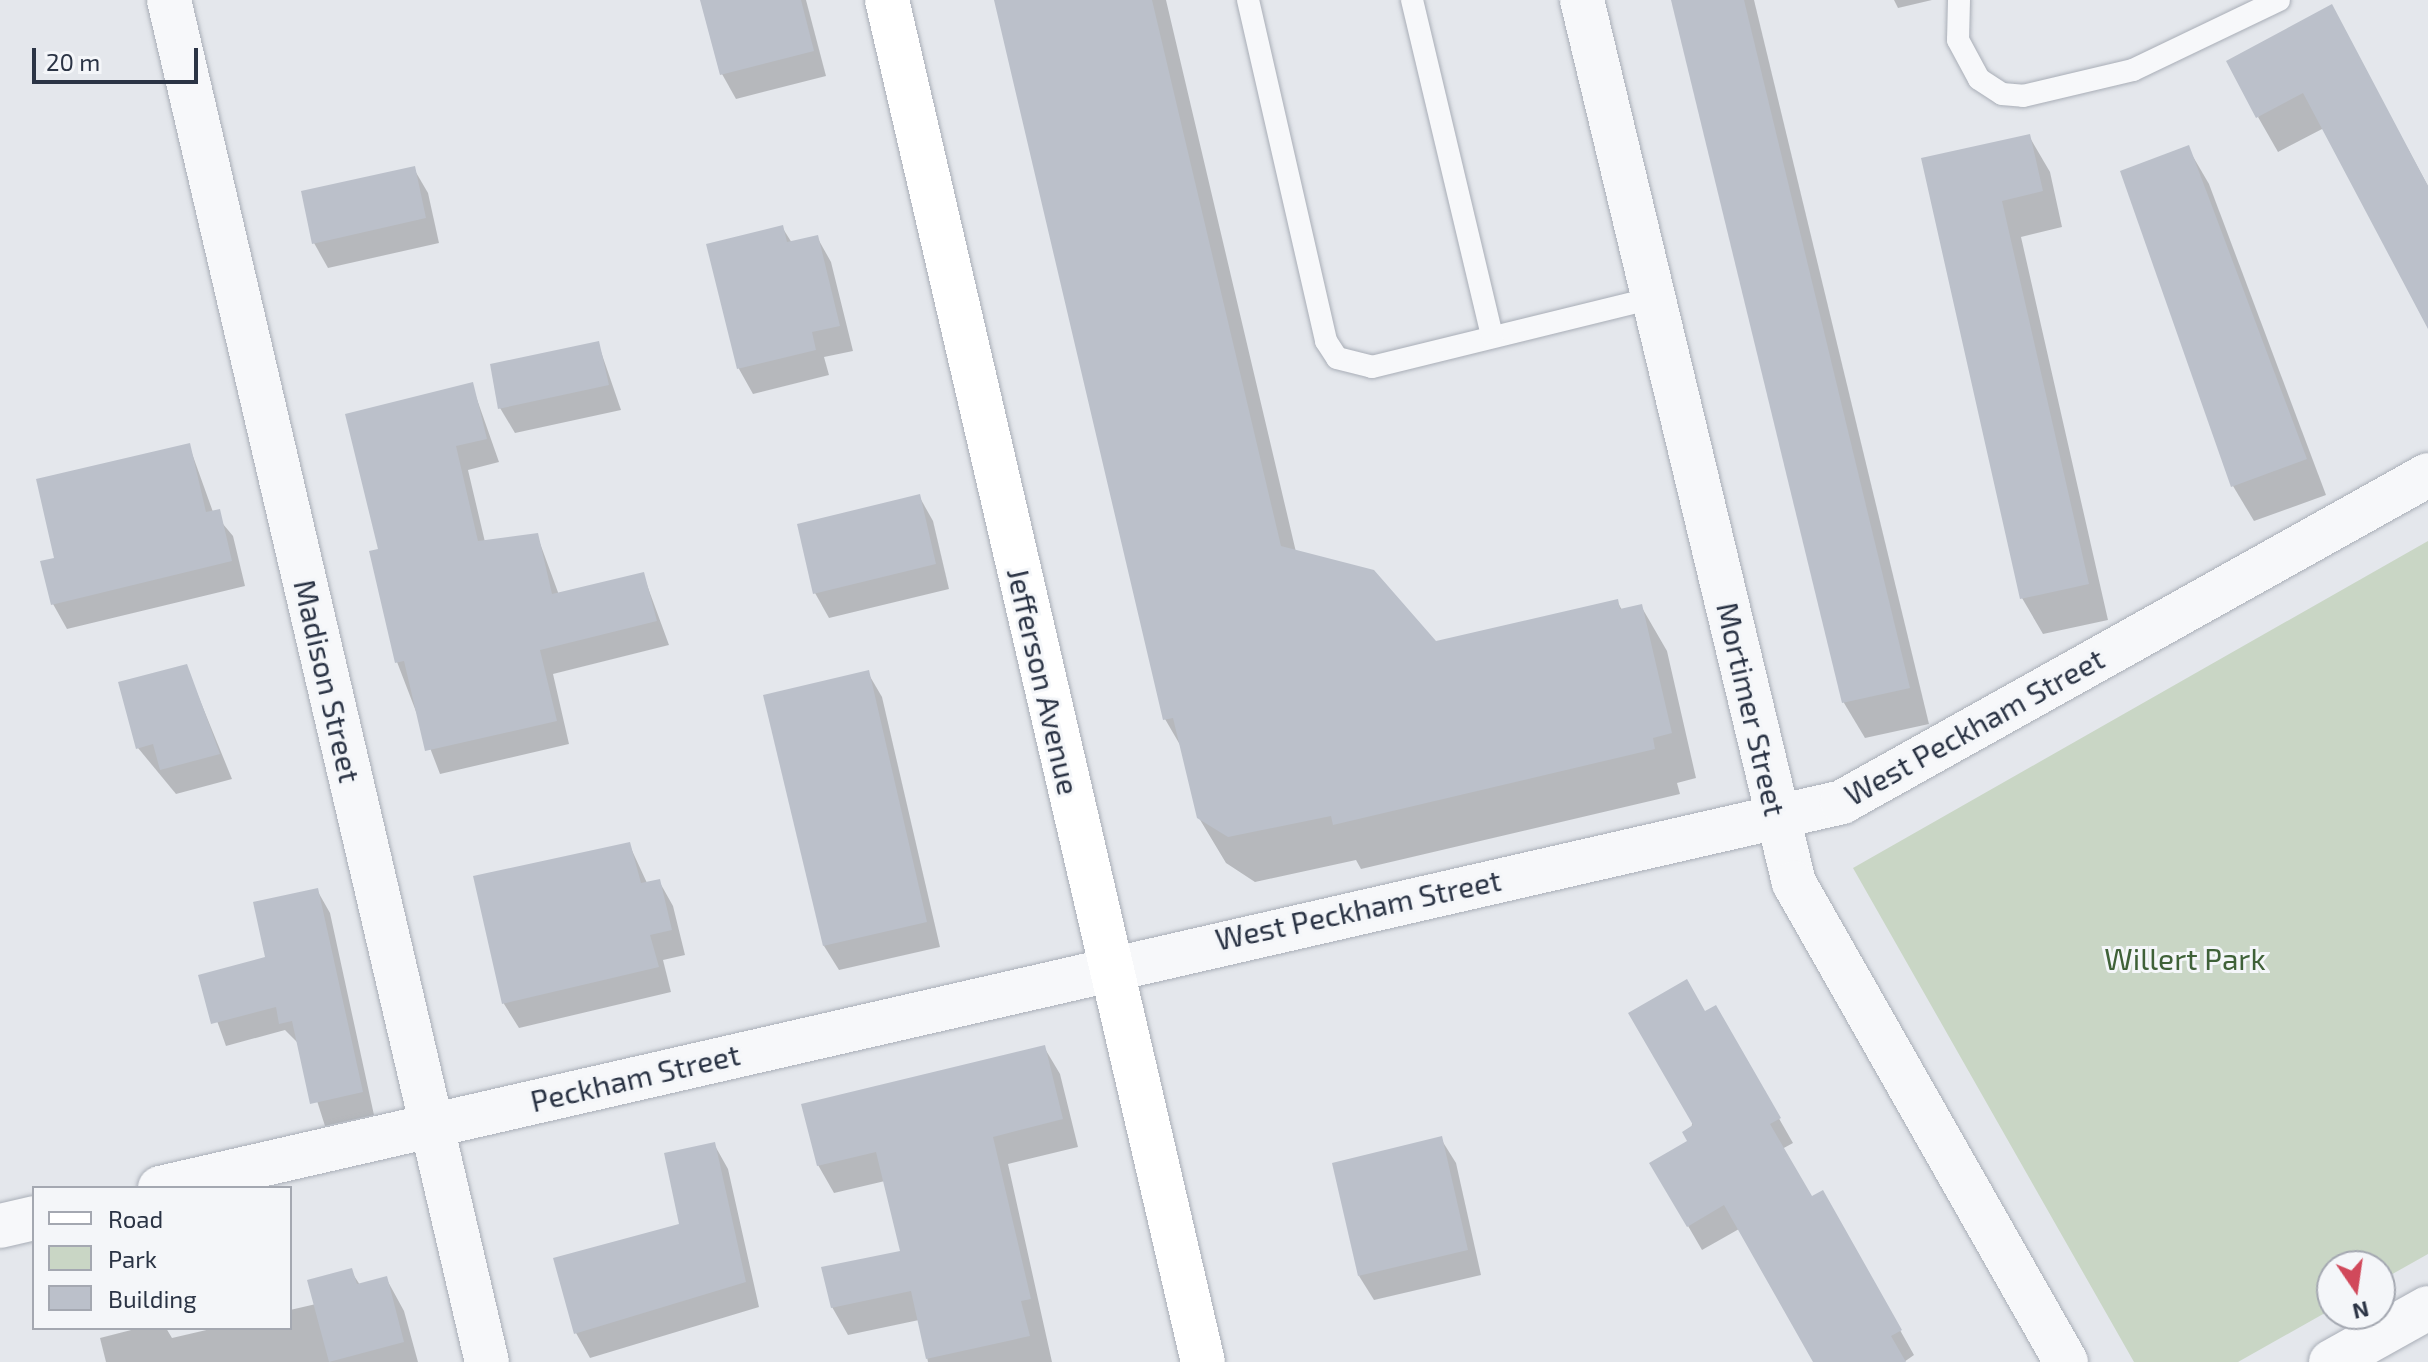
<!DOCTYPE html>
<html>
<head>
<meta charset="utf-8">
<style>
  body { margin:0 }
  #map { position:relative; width:2428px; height:1362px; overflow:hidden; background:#e4e7ec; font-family:"Exo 2",sans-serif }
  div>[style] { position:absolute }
  .green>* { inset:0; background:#c9d6c5 }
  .shadow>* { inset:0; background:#0003 }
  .building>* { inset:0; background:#bbc0ca }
  .roads { filter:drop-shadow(0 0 2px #a9aeb7) drop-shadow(0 0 2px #a9aeb7) }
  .lane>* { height:22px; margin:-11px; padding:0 11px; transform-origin:11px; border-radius:11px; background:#f7f8fa }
  .street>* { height:44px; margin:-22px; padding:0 22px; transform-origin:22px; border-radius:22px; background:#f7f8fa }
  .secondary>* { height:44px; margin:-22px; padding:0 22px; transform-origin:22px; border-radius:22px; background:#fff }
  span { translate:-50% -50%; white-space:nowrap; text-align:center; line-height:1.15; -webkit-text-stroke:6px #f4f6f9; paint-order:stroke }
  .street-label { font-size:30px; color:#2b3445 }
  .park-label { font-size:30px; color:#3f6138 }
  .legend { position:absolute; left:32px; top:1186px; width:260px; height:144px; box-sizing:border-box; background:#f4f6f9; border:2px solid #a4a8b1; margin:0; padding:10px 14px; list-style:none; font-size:24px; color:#2b3445 }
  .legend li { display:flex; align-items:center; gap:16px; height:40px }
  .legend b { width:40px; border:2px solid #a4a8b1 }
  .north { position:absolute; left:2316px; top:1250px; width:80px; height:80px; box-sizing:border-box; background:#f4f6f9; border:2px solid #a4a8b1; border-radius:50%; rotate:167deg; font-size:22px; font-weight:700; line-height:32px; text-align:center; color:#2b3445 }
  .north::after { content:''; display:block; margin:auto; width:28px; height:36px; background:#d1495b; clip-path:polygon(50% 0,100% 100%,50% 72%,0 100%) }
  .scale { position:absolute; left:32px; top:48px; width:166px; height:36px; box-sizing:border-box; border:4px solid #2b3445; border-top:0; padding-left:10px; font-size:24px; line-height:28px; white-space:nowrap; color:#2b3445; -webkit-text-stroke:6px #f4f6f9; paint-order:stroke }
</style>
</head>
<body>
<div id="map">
  <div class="green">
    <div style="clip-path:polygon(2428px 541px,2428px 1254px,2380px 1281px,2380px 1266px,2332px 1266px,2332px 1309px,2238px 1362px,2134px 1362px,1853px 868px)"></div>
  </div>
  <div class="shadow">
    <div style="clip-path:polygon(715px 0,806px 0,826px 76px,736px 99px,722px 74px)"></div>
    <div style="clip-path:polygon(996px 0,1166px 0,1296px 552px,1436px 643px,1617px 601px,1622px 610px,1641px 606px,1667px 651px,1696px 778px,1677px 783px,1680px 794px,1361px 869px,1356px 860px,1255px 882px,1226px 863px,1199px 818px,1183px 750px,1165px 719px)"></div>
    <div style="clip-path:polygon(1674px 0,1754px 0,1929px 724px,1865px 738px,1844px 703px)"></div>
    <div style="clip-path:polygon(1894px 0,1932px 0,1898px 8px)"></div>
    <div style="clip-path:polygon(2331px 7px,2428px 186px,2428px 325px,2324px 128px,2278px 152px,2258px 117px)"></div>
    <div style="clip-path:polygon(2029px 136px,2050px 172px,2062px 227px,2021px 237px,2108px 620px,2043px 634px,2022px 598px,1923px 160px)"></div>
    <div style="clip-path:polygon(2188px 148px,2209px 184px,2326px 495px,2254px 521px,2233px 486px)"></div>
    <div style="clip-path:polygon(414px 169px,428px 193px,439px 243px,328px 268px,314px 243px)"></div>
    <div style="clip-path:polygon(782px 227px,792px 243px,817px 237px,831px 262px,853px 351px,824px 357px,829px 375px,753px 394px,739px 369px,709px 245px)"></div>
    <div style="clip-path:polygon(598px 343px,621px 410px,515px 433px,500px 408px)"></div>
    <div style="clip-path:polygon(472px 385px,499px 462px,468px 470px,485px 542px,537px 535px,559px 595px,643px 574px,669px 645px,553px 674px,569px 744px,440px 774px,397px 662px,380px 551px)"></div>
    <div style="clip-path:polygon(189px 445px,213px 512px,233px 536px,245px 586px,67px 629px,53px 604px,57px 560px)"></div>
    <div style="clip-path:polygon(919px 496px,933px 521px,949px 589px,829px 618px,815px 593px)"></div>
    <div style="clip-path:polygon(186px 666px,232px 779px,176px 794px,138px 748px)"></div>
    <div style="clip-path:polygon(868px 673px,882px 697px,940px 947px,839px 970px,824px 946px)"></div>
    <div style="clip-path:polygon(629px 844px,647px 883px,659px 881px,673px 906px,685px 955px,663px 960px,671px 992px,519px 1028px,504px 1004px,475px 878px)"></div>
    <div style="clip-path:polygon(317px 890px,330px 913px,374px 1115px,325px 1126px,299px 1044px,285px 1030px,226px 1046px,201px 976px,267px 958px)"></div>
    <div style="clip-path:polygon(1715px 1007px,1793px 1143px,1782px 1149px,1811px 1199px,1823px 1193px,1914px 1355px,1904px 1362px,1814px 1362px,1739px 1229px,1702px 1250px,1652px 1164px,1690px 1142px,1704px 1013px)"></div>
    <div style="clip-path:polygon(1044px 1047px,1060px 1074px,1078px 1147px,1008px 1164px,1052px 1362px,928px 1362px,919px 1320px,848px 1335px,832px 1307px,902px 1252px,885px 1181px,834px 1193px,818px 1165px)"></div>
    <div style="clip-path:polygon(1441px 1139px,1456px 1163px,1481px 1275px,1374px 1300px,1359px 1276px)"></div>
    <div style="clip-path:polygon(714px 1144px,728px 1169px,759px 1307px,590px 1358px,576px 1333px,682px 1226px)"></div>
    <div style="clip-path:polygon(351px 1271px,360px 1285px,386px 1278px,404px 1311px,418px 1362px,106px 1362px,100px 1338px,139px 1328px,166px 1328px,172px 1338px,215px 1328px,290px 1328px,290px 1310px,316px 1304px)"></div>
  </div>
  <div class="building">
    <div style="clip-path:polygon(700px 0,801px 0,814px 51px,720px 75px)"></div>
    <div style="clip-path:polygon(994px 0,1152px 0,1281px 546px,1374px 570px,1436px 641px,1618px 599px,1620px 609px,1642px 604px,1672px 733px,1653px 738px,1655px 749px,1333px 825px,1331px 816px,1228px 837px,1197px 818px,1173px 718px,1163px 720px)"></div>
    <div style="clip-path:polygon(1671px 0,1744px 0,1910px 688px,1842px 703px)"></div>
    <div style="clip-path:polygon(2332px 4px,2428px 186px,2428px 329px,2303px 93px,2256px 118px,2226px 61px)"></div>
    <div style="clip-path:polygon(2030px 134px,2043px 191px,2002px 201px,2089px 584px,2020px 599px,1921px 158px)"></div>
    <div style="clip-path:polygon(2189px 145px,2307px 459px,2231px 487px,2120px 171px)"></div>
    <div style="clip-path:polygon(415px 166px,426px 218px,312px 244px,301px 191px)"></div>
    <div style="clip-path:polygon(783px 225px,787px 242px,818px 235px,840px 326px,812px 332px,816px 350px,737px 369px,706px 244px)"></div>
    <div style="clip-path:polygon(599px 341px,609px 385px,498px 409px,490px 364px)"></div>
    <div style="clip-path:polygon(473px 382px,487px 439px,456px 446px,478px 541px,538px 533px,552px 594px,644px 572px,657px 621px,540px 650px,557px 721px,425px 751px,404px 661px,395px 663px,369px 551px,378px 549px,345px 414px)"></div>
    <div style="clip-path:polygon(190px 443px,206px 512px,220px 509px,232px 561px,51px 605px,40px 561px,54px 558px,36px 479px)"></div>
    <div style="clip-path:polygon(920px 494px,936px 564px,813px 594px,797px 524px)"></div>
    <div style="clip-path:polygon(187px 664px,220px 754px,160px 770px,153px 744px,136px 749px,118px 682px)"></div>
    <div style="clip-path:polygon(869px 670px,927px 922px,823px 946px,763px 695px)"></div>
    <div style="clip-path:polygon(630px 842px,641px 883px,660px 879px,672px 930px,650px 935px,659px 967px,502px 1004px,473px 876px)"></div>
    <div style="clip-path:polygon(318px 888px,363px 1092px,310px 1104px,292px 1021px,279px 1024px,276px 1007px,211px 1024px,198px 975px,265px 957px,253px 902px)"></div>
    <div style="clip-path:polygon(1687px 979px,1705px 1011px,1716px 1005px,1781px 1118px,1770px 1124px,1812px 1196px,1823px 1190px,1902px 1330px,1891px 1336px,1906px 1362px,1813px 1362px,1724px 1205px,1687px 1227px,1649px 1163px,1687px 1141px,1682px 1132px,1693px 1125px,1628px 1013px)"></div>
    <div style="clip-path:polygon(1045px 1045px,1063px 1119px,993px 1137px,1031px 1299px,1021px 1301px,1030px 1336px,926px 1359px,911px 1291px,831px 1308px,821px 1267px,900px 1251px,876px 1152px,817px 1166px,801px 1104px)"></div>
    <div style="clip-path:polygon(1442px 1136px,1468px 1250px,1358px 1276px,1332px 1163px)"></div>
    <div style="clip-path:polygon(715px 1142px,746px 1282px,574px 1334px,553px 1258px,679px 1224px,664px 1153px)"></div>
    <div style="clip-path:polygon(352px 1268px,357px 1284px,387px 1276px,404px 1342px,329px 1362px,307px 1280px)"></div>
  </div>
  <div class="roads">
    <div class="lane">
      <div style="left:1248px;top:0;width:350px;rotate:77.1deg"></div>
      <div style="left:1326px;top:341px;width:20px;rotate:57deg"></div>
      <div style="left:1337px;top:358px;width:36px;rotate:14deg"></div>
      <div style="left:1372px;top:367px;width:289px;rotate:-13.8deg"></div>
      <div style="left:1412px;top:0;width:346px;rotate:76.6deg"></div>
      <div style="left:1959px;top:0;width:40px;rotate:91.4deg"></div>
      <div style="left:1958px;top:40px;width:44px;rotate:61.7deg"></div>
      <div style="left:1979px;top:79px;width:27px;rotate:33deg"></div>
      <div style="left:2002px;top:94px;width:21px;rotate:5deg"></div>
      <div style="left:2023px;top:96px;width:113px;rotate:-13.3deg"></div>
      <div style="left:2133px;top:70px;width:162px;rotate:-25.6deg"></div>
    </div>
    <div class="street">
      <div style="left:169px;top:0;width:1399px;rotate:76.86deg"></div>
      <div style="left:1582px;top:0;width:908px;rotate:76.5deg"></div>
      <div style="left:1794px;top:883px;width:551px;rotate:60.41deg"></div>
      <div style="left:160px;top:1188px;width:1726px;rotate:-12.92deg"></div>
      <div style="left:1842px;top:802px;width:671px;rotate:-29.16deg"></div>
      <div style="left:0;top:1226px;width:35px;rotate:-13deg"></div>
      <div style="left:2331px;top:1362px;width:111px;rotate:-29.1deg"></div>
    </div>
    <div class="secondary">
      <div style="left:887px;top:0;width:1398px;rotate:76.94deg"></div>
    </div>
  </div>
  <div class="street-label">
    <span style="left:328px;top:681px;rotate:77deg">Madison Street</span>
    <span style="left:1044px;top:681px;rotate:77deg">Jefferson Avenue</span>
    <span style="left:1752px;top:709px;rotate:77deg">Mortimer Street</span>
    <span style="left:1974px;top:726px;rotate:-29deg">West Peckham Street</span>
    <span style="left:1358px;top:909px;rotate:-12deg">West Peckham Street</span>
    <span style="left:635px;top:1077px;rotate:-13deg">Peckham Street</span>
  </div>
  <div class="park-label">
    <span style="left:2185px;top:958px">Willert Park</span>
  </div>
  <ul class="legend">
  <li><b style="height:10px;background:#fff"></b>Road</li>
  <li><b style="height:22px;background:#c9d6c5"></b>Park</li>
  <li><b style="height:22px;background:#bbc0ca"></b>Building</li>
  </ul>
  <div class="north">N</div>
  <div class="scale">20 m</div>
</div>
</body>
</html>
